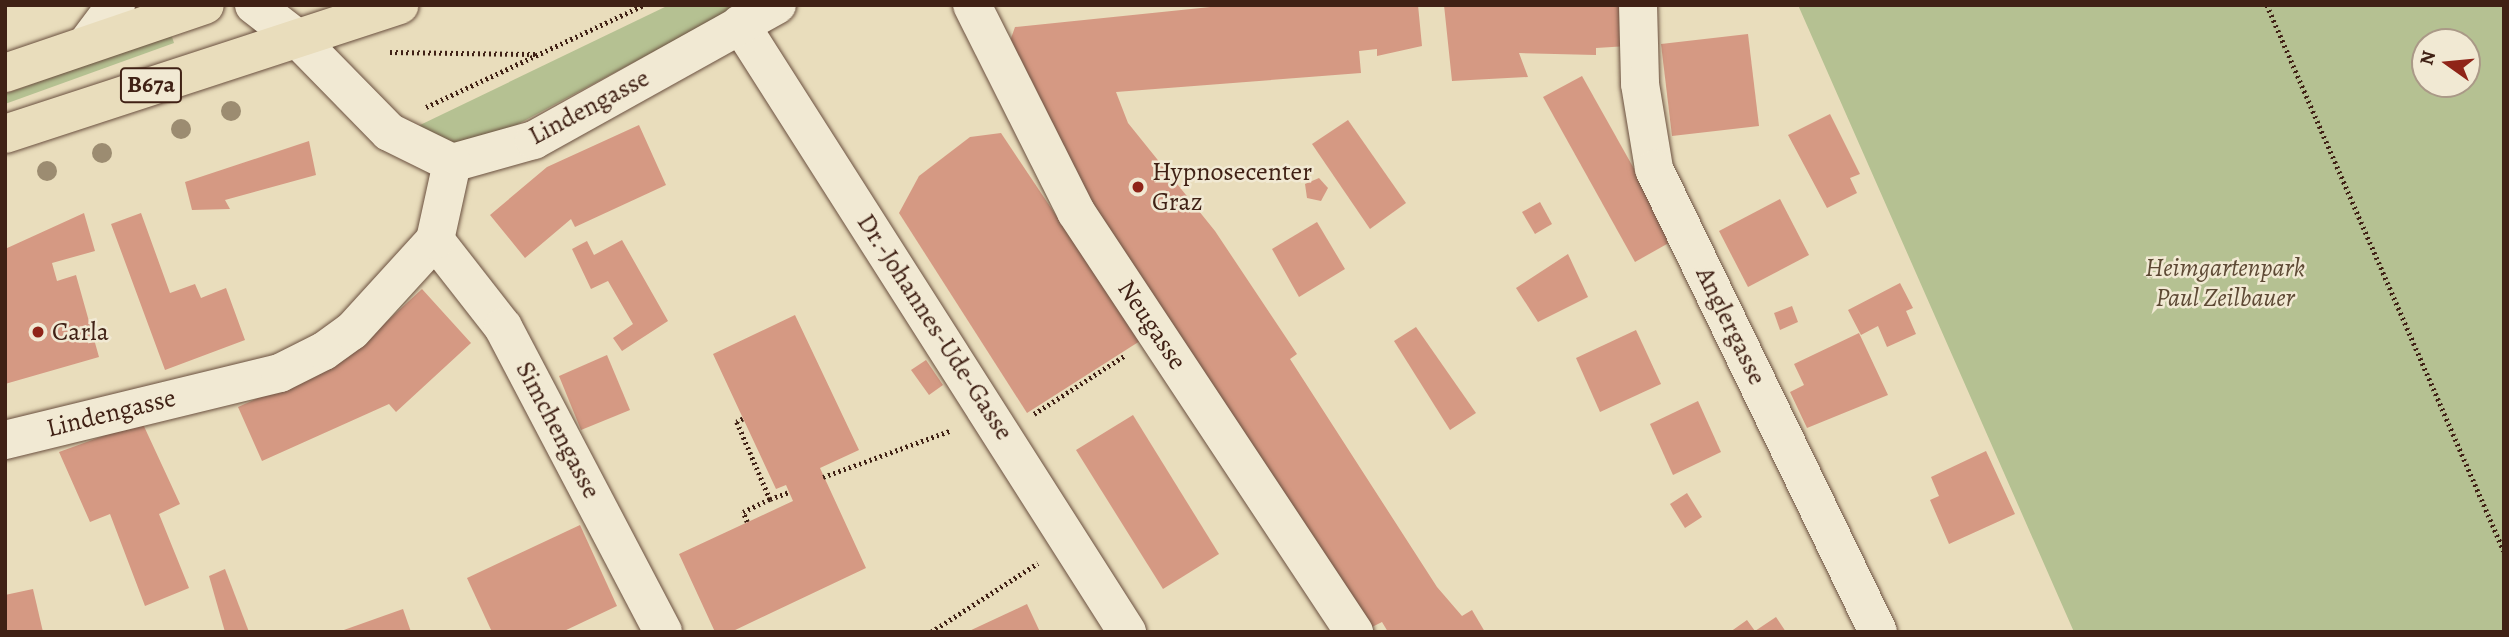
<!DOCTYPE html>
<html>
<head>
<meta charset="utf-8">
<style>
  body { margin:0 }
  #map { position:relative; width:2509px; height:637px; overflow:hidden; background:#e9ddbc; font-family:Alegreya,serif }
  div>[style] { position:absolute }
  .green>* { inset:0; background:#b5c192 }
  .building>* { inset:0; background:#d59983 }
  .path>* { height:4.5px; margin-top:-2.25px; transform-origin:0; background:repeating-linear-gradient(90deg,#402115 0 2px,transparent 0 5.5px) }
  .roads { filter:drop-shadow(0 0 2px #6a503f) drop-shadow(0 0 2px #6a503f) }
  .minor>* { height:38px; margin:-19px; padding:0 19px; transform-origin:19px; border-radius:19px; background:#f1e9d3 }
  .major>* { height:38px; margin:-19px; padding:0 19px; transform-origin:19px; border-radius:19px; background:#e9ddbc }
  .trees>* { width:20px; height:20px; margin:-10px; border-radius:50%; background:#9c8c71 }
  .dots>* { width:19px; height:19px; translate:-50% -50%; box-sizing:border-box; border:4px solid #f1e9d3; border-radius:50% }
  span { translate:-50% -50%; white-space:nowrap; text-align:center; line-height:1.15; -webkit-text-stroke:5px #f1e9d3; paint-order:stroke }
  .shield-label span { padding:2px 5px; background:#f1e9d3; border:2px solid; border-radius:5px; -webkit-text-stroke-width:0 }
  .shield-label { font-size:24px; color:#402115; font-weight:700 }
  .street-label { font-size:26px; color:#402115 }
  .poi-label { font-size:26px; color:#402115 }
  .left { translate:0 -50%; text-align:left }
  .park-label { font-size:26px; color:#5d4934; font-style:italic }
  .frame { position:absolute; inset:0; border:7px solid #402115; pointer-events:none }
  .north { position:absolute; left:2411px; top:28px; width:70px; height:70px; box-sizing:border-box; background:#f1e9d3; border:2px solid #aa9987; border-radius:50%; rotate:285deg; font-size:19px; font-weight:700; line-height:28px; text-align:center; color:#402115 }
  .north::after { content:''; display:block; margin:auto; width:24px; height:32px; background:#8f2418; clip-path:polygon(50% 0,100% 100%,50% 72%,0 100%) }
</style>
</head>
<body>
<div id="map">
  <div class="green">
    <div style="clip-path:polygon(669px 5px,741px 5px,507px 130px,455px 143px,418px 126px)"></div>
    <div style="clip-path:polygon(evenodd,1798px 5px,2504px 5px,2504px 632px,2074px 632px,1798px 5px,2425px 42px,2467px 42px,2467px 84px,2425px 84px,2425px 42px)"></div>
    <div style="clip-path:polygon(171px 34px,174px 43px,5px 104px,5px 94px)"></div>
  </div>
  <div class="building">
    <div style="clip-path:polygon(1230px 5px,1418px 5px,1422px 46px,1377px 56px,1377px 49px,1359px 51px,1361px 73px,1116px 92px,1128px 123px,1215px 231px,1297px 354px,1290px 359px,1437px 587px,1462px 616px,1472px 610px,1485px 632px,1388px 632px,1382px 622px,1370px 628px,1079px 182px,1009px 44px,1015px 27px)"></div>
    <div style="clip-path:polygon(1444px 5px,1626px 5px,1628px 46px,1596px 48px,1596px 55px,1519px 53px,1528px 77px,1452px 81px)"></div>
    <div style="clip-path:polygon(1748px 34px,1759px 126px,1672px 136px,1661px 44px)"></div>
    <div style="clip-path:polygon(1582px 76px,1674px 240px,1635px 262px,1543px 97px)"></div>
    <div style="clip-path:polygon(1830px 114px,1860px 174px,1850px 178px,1857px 193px,1827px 208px,1788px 135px)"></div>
    <div style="clip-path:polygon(1348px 120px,1406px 203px,1370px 229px,1312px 144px)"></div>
    <div style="clip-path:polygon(639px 125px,666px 185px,575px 227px,571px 219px,525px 258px,490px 215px,547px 167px)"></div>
    <div style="clip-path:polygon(1001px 133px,1140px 341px,1027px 413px,899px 213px,919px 176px,970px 137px)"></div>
    <div style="clip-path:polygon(309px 141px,316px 175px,225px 200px,230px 209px,192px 210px,185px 182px)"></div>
    <div style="clip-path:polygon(1319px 178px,1328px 188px,1321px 201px,1307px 198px,1305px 184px)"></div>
    <div style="clip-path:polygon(1780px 199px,1809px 255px,1748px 287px,1719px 231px)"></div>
    <div style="clip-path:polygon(1540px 202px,1552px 224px,1535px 234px,1522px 212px)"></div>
    <div style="clip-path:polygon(84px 213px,95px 251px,52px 263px,57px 281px,76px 275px,99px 357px,5px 384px,5px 249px)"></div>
    <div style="clip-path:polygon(141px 213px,170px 293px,195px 284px,201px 298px,226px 288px,245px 340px,165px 370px,111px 224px)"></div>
    <div style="clip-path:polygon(1317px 222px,1345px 269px,1299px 297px,1272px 249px)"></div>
    <div style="clip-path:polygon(622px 240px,668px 321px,622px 351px,613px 338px,633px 324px,608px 281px,591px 289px,572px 249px,587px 241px,594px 255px)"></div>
    <div style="clip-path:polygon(1568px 254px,1588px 297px,1538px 322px,1516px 288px)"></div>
    <div style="clip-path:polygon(1900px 283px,1913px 308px,1906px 311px,1916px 334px,1887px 347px,1878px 326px,1861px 335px,1848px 310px)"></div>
    <div style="clip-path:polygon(422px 289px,471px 343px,396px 412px,389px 404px,262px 461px,238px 407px,347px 358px)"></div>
    <div style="clip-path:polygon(1792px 306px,1798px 322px,1780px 330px,1774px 313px)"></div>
    <div style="clip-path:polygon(795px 315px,859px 450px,820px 468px,866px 568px,731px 632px,715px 632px,679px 554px,793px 501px,786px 485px,776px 489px,713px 354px)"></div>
    <div style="clip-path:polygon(1416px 327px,1476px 413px,1450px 430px,1394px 341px)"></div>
    <div style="clip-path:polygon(1636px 330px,1661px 384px,1600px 412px,1576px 358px)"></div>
    <div style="clip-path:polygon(1859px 333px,1888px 395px,1807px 428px,1790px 392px,1804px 385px,1794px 364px)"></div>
    <div style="clip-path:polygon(607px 355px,630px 410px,581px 430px,559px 376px)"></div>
    <div style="clip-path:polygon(926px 360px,943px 385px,929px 395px,911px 370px)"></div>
    <div style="clip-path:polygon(1698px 401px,1721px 452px,1673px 475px,1650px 424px)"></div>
    <div style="clip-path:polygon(1133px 415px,1219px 554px,1163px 589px,1076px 450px)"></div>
    <div style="clip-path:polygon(142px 422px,180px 504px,159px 514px,189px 588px,145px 606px,110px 514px,90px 522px,59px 452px)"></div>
    <div style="clip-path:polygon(1986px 451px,2015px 514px,1949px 544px,1930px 500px,1939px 496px,1931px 477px)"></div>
    <div style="clip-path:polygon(1687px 493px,1702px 517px,1685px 528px,1670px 504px)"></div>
    <div style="clip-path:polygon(580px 525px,617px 606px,562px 632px,492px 632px,467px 578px)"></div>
    <div style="clip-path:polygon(225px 569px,249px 632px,225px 632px,209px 576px)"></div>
    <div style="clip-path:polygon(33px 589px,43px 632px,5px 632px,5px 595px)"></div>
    <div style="clip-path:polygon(1027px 604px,1040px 632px,967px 632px)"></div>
    <div style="clip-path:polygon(403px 609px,411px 632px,341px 632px,341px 631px)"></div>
    <div style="clip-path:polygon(1776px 617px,1786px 632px,1730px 632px,1747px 620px,1755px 631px)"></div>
  </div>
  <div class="path">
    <div style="left:2267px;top:5px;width:595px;rotate:66.54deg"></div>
    <div style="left:390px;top:52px;width:145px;rotate:0.8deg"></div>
    <div style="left:426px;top:107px;width:241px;rotate:-25.1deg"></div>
    <div style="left:1034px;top:414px;width:107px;rotate:-32.8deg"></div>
    <div style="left:743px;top:419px;width:7px;rotate:153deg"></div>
    <div style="left:737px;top:422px;width:84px;rotate:66.8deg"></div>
    <div style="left:770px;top:499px;width:20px;rotate:-20deg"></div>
    <div style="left:823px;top:477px;width:137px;rotate:-20deg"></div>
    <div style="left:747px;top:522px;width:11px;rotate:-112deg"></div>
    <div style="left:743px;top:512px;width:30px;rotate:-26deg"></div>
    <div style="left:931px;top:632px;width:127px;rotate:-32.8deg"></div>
  </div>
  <div class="roads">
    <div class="minor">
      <div style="left:254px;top:5px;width:56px;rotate:37.7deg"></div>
      <div style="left:298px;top:39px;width:130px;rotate:45.6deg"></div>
      <div style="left:389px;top:132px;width:70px;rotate:26.2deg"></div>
      <div style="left:972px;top:5px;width:232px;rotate:63.3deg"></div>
      <div style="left:1076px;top:212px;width:504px;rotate:56.5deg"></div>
      <div style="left:1638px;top:5px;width:79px;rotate:88.5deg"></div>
      <div style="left:1640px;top:84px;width:86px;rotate:80.6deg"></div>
      <div style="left:1654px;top:169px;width:514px;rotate:64.18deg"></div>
      <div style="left:740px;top:24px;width:721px;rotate:57.52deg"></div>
      <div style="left:86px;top:45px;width:50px;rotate:-53.1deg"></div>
      <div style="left:452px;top:163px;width:85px;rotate:-15.7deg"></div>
      <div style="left:534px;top:140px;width:278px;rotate:-29.1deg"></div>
      <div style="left:435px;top:240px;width:110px;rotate:52deg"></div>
      <div style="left:503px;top:327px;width:344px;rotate:62.3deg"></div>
      <div style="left:5px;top:440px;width:283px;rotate:-13.7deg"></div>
      <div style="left:280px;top:373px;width:49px;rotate:-26.6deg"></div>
      <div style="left:324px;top:351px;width:34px;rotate:-36deg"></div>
      <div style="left:352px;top:331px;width:123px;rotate:-47.6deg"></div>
      <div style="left:435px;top:240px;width:79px;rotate:-77.6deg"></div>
    </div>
    <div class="major">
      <div style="left:5px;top:73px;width:211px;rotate:-18.8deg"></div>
      <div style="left:5px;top:134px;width:415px;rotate:-18.1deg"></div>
    </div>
  </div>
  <div class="trees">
    <div style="left:231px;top:111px"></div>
    <div style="left:181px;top:129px"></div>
    <div style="left:102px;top:153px"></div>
    <div style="left:47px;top:171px"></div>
  </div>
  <div class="dots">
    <div style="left:1138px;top:187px;background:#8f2418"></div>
    <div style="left:38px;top:332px;background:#8f2418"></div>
  </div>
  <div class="shield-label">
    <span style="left:151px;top:85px">B67a</span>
  </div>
  <div class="street-label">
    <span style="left:589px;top:107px;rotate:-28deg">Lindengasse</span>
    <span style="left:1152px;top:325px;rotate:56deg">Neugasse</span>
    <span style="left:1731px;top:326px;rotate:64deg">Anglergasse</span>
    <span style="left:935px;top:327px;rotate:57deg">Dr.-Johannes-Ude-Gasse</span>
    <span style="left:111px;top:413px;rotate:-14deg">Lindengasse</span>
    <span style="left:558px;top:430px;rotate:62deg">Simchengasse</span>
  </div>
  <div class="poi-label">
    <span class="left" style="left:1152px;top:187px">Hypnosecenter<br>Graz</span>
    <span class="left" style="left:52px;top:332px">Carla</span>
  </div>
  <div class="park-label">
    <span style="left:2225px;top:283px">Heimgartenpark<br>Paul Zeilbauer</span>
  </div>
  <div class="frame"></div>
  <div class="north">N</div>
</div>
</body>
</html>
